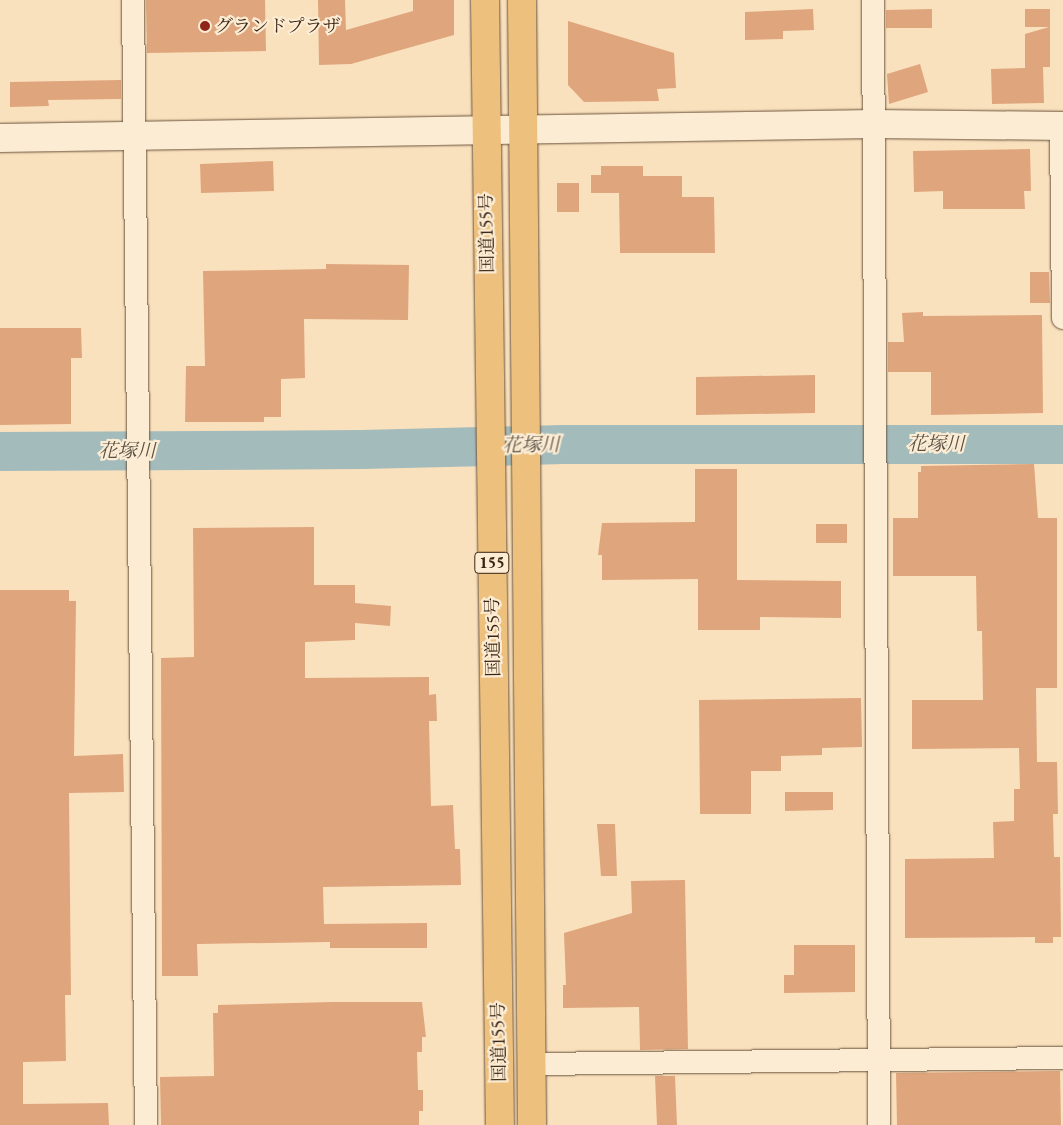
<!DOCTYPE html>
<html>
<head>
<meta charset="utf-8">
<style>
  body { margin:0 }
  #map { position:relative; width:1063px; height:1125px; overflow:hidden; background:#fae1bd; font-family:"EB Garamond","Noto Serif JP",serif }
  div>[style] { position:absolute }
  .river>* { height:39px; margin:-19.5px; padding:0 19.5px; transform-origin:19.5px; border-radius:19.5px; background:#a4bbbc }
  .building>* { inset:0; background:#dfa57d }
  .roads { filter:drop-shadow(0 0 1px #6a533c) drop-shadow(0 0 1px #6a533c) }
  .street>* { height:22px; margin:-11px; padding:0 11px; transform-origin:11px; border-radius:11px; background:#fcecd4 }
  .secondary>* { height:28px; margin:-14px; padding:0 14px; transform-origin:14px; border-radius:14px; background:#fcecd4 }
  .highway>* { height:28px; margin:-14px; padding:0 14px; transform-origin:14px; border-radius:14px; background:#edc07e }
  .dots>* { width:14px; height:14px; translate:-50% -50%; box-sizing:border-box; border:2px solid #fcecd4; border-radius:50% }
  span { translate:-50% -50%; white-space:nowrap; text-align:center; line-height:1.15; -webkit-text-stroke:4.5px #fcecd4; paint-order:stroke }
  .shield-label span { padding:1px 4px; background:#fcecd4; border:1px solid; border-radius:4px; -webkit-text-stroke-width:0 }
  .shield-label { font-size:16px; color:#3a2411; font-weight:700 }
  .poi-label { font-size:18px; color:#3a2411 }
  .left { translate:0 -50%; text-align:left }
  .street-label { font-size:18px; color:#3a2411 }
  .water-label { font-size:19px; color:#5a5144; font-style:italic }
</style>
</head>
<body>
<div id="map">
  <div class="river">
    <div style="left:0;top:451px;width:361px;rotate:-0.3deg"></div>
    <div style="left:361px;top:449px;width:202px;rotate:-1.4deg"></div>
    <div style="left:563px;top:444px;width:500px"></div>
  </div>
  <div class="building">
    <div style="clip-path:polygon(146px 0,265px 0,266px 51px,147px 53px)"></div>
    <div style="clip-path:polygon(318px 0,345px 0,346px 30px,413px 11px,413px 0,454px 0,454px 35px,351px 64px,319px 65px)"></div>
    <div style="clip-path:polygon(813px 9px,814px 30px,783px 31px,783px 39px,745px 40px,745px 12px)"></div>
    <div style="clip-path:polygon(932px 9px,932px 28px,886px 28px,886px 10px)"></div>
    <div style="clip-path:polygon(1025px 9px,1050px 9px,1050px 67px,1043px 67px,1044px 103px,992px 104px,991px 69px,1025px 68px,1025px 34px,1049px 27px,1025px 27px)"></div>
    <div style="clip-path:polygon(568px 21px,674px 53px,676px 88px,657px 89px,659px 101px,584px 102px,568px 85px)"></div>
    <div style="clip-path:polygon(920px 64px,928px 92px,889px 104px,887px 74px)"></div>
    <div style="clip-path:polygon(121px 80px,121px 99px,48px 100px,49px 106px,10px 107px,10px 82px)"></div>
    <div style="clip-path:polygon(1030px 149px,1031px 191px,1024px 191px,1025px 209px,943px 209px,943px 191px,914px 192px,913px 151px)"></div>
    <div style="clip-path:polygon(273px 161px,274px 191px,201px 193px,200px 164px)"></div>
    <div style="clip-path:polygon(601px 166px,643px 166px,643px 176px,682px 176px,682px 197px,714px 197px,715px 253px,620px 253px,619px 193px,591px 193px,591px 175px,601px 175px)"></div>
    <div style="clip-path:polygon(557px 183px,579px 183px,579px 212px,557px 212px)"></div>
    <div style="clip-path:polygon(326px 264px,409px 265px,408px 320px,304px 319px,305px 378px,281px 379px,281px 417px,264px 417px,264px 422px,185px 422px,186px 366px,205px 366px,203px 271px,326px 269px)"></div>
    <div style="clip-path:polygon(1030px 272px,1049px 272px,1050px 303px,1030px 303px)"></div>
    <div style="clip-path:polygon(923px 312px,923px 316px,1042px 315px,1043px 413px,931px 415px,931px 372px,888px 372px,888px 342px,904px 342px,902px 313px)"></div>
    <div style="clip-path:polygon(0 328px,81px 328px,82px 358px,71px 358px,71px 424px,0 425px)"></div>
    <div style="clip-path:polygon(815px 375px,815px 413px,696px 415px,696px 377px)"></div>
    <div style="clip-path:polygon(1034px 464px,1038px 518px,1057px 518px,1057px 688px,1036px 688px,1037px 762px,1057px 762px,1058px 814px,1053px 814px,1054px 857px,1060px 857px,1061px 937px,1053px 937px,1053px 943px,1035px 943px,1035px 937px,905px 938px,905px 859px,994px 858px,993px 822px,1014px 821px,1014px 789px,1020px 789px,1019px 748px,912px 749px,912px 700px,983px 700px,982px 631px,977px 631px,976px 576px,893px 576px,893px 518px,918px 518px,918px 472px,921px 472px,921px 466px)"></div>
    <div style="clip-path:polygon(695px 469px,737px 469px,737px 580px,841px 581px,841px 618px,760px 617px,760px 630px,698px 630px,698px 579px,602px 580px,602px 555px,598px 555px,602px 523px,695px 522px)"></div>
    <div style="clip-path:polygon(816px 524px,847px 524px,847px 543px,816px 543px)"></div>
    <div style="clip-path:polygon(314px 527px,314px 585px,355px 585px,355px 603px,391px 606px,390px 626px,355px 623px,355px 640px,305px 642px,305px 678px,429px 677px,429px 695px,436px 694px,437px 721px,429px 721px,431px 806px,453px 805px,455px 849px,460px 849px,461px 885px,323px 887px,324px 924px,427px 923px,427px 948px,330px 948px,330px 942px,197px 944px,198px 976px,162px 976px,161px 658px,194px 657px,193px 528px)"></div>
    <div style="clip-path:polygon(0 590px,69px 590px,69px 601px,76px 601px,74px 756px,123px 754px,124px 792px,69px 793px,71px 995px,65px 995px,66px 1061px,23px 1062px,23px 1104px,108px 1103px,109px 1125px,0 1125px)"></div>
    <div style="clip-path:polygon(861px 698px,862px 747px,822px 748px,822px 755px,781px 756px,781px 771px,751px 771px,751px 814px,700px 814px,699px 700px)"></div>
    <div style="clip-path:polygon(785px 792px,833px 792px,833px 810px,785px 811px)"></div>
    <div style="clip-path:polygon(597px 824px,615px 824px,617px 876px,601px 876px)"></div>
    <div style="clip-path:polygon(685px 880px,688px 1049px,640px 1050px,639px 1007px,563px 1008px,563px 985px,566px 985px,564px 933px,632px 913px,631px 881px)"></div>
    <div style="clip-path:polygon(794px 945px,855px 945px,855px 992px,784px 993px,784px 975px,794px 975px)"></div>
    <div style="clip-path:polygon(333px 1002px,422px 1002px,426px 1037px,422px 1037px,422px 1052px,417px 1052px,418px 1090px,423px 1090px,423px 1111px,419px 1111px,419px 1125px,161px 1125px,160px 1077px,214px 1076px,213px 1013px,218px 1013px,218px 1005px)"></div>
    <div style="clip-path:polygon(1060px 1071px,1061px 1125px,897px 1125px,896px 1073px)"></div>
    <div style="clip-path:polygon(655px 1076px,675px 1076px,677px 1125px,657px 1125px)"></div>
  </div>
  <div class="roads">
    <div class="street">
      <div style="left:133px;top:0;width:1125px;rotate:89.34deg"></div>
      <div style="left:873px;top:0;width:1125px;rotate:89.69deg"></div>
      <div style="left:1061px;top:126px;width:192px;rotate:89.4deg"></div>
      <div style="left:532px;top:1064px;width:531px;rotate:-0.65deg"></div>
    </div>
    <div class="secondary">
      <div style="left:0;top:138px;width:874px;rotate:-0.92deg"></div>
      <div style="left:874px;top:124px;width:189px;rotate:0.6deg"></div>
    </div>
    <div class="highway">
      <div style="left:485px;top:0;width:1125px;rotate:89.24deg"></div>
      <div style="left:522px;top:0;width:1125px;rotate:89.49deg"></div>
    </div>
  </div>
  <div class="dots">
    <div style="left:205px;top:26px;background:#8f2418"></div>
  </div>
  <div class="shield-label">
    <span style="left:492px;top:563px">155</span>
  </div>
  <div class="poi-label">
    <span class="left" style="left:215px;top:26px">グランドプラザ</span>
  </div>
  <div class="street-label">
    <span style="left:487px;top:233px;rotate:-91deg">国道155号</span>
    <span style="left:493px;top:637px;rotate:-91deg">国道155号</span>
    <span style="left:499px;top:1042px;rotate:-91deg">国道155号</span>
  </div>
  <div class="water-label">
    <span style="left:936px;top:444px">花塚川</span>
    <span style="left:531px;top:445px;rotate:-1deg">花塚川</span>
    <span style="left:127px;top:451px">花塚川</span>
  </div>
</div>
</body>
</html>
